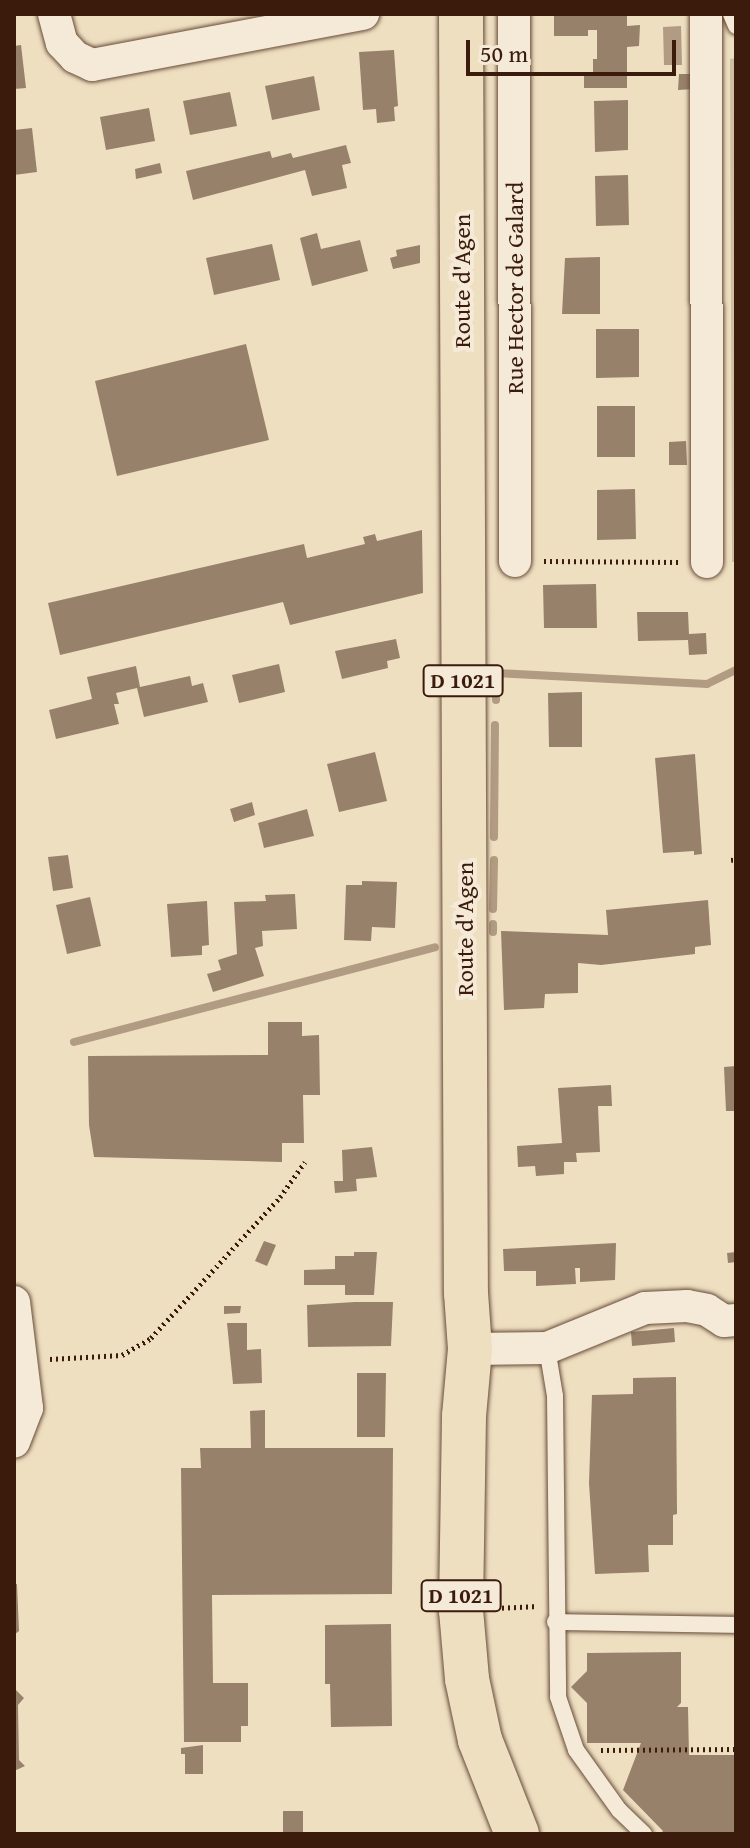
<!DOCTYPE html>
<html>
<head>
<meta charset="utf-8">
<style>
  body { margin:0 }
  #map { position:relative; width:750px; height:1848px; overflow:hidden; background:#efdfc1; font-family:"Gentium Book Plus",serif }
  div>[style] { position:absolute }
  .green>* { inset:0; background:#d0bea2 }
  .water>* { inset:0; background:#b19c83 }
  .stream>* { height:8px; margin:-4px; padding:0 4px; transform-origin:4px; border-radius:4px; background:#b19c83 }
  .building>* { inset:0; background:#98816a }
  .path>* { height:5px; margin-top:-2.5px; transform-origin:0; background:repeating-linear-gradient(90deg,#3a1b0c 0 2px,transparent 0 6px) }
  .roads { filter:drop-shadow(0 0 2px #674c39) drop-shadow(0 0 2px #674c39) }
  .lane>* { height:16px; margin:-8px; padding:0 8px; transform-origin:8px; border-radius:8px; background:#f5ead7 }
  .street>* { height:32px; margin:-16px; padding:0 16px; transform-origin:16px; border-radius:16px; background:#f5ead7 }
  .primary>* { height:44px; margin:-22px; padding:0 22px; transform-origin:22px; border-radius:22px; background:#efdfc1 }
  span { translate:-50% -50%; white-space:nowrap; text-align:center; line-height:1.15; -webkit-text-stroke:8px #f5ead7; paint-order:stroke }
  .shield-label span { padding:2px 6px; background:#f5ead7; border:2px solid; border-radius:6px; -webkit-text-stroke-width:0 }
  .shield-label { font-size:22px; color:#3a1b0c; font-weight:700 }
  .street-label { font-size:24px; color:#3a1b0c }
  .frame { position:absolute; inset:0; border:16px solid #3a1b0c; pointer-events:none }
  .scale { position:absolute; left:466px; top:40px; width:210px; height:36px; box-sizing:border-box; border:4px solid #3a1b0c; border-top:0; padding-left:10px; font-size:24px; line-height:28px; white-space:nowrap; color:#3a1b0c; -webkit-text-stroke:6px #f5ead7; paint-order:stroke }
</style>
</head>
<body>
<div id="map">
  <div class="green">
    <div style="clip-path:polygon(736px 58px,736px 562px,732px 562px,730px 59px)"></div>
  </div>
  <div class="water">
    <div style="clip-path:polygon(681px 26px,682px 65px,664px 65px,663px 27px)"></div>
  </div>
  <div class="stream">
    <div style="left:496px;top:700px;width:27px;rotate:-90deg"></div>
    <div style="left:496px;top:673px;width:211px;rotate:3deg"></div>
    <div style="left:707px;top:684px;width:32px;rotate:-26deg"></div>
    <div style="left:494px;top:837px;width:112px;rotate:-89.5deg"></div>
    <div style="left:493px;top:909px;width:49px;rotate:-88.8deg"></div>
    <div style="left:493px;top:932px;width:8px;rotate:-90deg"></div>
    <div style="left:74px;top:1042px;width:373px;rotate:-14.7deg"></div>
  </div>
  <div class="building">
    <div style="clip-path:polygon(554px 14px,627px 14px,627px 26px,640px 25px,639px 46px,627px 47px,627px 88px,584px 88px,584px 73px,593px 73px,593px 59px,597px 59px,597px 30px,588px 30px,588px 36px,554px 36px)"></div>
    <div style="clip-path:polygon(21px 45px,26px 88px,14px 89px,14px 46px)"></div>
    <div style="clip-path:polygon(394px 50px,398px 106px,394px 107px,395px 121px,377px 123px,376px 109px,363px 110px,359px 52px)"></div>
    <div style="clip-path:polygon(679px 74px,694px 74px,694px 89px,678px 90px)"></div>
    <div style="clip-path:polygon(314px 76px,320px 110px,272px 120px,265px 86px)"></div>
    <div style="clip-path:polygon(230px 92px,237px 126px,190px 135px,183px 101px)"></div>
    <div style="clip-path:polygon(628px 100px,628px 150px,595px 152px,594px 101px)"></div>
    <div style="clip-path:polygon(149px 108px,155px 141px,106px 150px,100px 117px)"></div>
    <div style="clip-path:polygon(32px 128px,37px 172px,14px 175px,14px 130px)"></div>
    <div style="clip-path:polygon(346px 145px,351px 163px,342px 165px,347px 188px,312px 196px,305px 170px,193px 200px,186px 171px,270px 151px,272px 158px,291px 153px,293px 158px)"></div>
    <div style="clip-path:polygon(160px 163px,162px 173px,136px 179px,135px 169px)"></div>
    <div style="clip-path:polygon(628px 175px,629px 225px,596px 226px,595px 176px)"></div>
    <div style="clip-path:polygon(317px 233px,321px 249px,360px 240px,368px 271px,312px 286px,300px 238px)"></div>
    <div style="clip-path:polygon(272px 244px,280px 280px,214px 295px,206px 258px)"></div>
    <div style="clip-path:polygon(420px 245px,420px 263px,393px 269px,390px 258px,397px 256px,396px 250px)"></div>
    <div style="clip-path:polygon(600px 257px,600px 314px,562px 314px,565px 258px)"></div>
    <div style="clip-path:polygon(596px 329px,639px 329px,639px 377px,596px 378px)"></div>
    <div style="clip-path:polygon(246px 344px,269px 440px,117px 476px,95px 381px)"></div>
    <div style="clip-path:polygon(597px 406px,635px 406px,635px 457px,597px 457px)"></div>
    <div style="clip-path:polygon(686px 441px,687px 465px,669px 465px,669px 442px)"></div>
    <div style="clip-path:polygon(635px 489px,636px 539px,597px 540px,597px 490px)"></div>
    <div style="clip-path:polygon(422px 530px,423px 593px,290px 625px,283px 602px,60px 655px,48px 603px,304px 544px,307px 558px,365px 544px,363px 537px,375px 534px,377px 541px)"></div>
    <div style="clip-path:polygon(596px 584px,597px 628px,544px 628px,543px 585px)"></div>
    <div style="clip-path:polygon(637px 612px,688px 612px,689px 634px,706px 633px,707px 654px,689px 655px,688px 640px,638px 641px)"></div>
    <div style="clip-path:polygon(396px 639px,400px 658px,387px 661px,388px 668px,342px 679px,335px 651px)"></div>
    <div style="clip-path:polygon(279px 664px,285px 692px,239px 703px,232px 675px)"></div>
    <div style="clip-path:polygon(136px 666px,140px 687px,190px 676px,192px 686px,203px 683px,208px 702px,144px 717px,137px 688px,116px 693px,119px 704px,114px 704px,119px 724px,56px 739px,49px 710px,92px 699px,87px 677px)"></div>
    <div style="clip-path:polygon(582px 692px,582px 747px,549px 747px,548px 693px)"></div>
    <div style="clip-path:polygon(375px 752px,387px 801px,339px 812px,327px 764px)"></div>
    <div style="clip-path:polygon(695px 754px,702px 854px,694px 855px,694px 851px,663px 853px,655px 758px)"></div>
    <div style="clip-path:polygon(252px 802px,255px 815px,234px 822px,230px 809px)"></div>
    <div style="clip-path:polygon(307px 809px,314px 836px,264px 848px,258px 823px)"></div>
    <div style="clip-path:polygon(68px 855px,73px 888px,53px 891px,48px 857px)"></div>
    <div style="clip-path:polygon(362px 881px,397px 882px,395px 928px,372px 927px,371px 941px,344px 940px,346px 885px,362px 885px)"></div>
    <div style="clip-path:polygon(295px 894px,297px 929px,262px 931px,263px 946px,255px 948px,264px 976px,213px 992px,207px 974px,221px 970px,218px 960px,237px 954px,234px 902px,266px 901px,265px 895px)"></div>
    <div style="clip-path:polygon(90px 897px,101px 946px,67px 954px,56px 905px)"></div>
    <div style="clip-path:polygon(708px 900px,711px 945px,695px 947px,695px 954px,601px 965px,578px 963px,578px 993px,545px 994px,544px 1008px,504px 1010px,501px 931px,608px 935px,606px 910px)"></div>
    <div style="clip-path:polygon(207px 901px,209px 945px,202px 946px,202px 955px,171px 957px,167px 904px)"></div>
    <div style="clip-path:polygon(268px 1022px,302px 1022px,302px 1036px,319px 1035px,320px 1095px,303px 1095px,304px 1143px,282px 1143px,282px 1162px,94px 1157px,89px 1125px,88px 1056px,268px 1055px)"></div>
    <div style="clip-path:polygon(736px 1066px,736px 1111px,726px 1111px,724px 1067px)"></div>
    <div style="clip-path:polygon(611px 1085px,612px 1106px,598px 1106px,600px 1152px,576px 1153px,577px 1162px,564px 1162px,564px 1174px,536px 1176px,535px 1166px,518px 1167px,517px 1146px,562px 1143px,558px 1088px)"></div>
    <div style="clip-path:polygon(372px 1147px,377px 1177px,356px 1179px,357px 1191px,335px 1193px,334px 1181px,343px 1181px,342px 1150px)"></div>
    <div style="clip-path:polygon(264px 1241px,276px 1245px,267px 1266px,255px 1261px)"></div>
    <div style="clip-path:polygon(616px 1243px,615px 1280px,580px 1282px,580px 1268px,575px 1268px,576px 1284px,536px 1286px,536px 1271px,504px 1271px,503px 1249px)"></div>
    <div style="clip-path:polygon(354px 1252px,377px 1252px,374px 1295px,345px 1295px,345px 1285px,304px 1285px,304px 1270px,335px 1269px,335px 1256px,354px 1256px)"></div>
    <div style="clip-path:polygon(736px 1252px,736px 1262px,728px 1263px,727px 1253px)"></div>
    <div style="clip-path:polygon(355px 1302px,393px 1302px,391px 1346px,308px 1347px,307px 1305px)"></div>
    <div style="clip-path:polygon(224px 1306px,241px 1306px,240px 1313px,224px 1314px)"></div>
    <div style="clip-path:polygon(227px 1323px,247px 1323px,247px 1350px,261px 1349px,262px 1383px,233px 1384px)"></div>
    <div style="clip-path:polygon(674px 1328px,675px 1342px,632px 1346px,631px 1332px)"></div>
    <div style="clip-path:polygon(357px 1373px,386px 1373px,385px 1437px,357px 1437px)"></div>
    <div style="clip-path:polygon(676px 1377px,677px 1514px,673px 1515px,673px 1545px,648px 1545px,649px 1572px,595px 1574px,589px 1483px,592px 1395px,633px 1394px,633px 1378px)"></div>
    <div style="clip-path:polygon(265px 1410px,265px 1448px,393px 1448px,392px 1594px,212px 1595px,213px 1683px,248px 1683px,248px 1726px,241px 1726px,241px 1742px,184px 1742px,181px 1468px,201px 1468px,200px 1448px,251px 1448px,250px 1411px)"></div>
    <div style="clip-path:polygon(14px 1584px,17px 1584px,19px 1631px,14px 1635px)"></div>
    <div style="clip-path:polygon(391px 1624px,392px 1726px,331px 1727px,330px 1684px,325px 1684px,325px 1625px)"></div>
    <div style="clip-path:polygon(681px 1652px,681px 1703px,677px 1707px,688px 1707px,689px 1755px,736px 1755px,736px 1834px,660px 1834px,663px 1831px,623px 1790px,641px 1743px,587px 1743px,587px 1703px,571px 1687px,587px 1671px,587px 1653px)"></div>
    <div style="clip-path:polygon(14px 1688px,24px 1698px,18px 1705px,19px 1760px,25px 1766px,14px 1771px)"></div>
    <div style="clip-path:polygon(203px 1745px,203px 1774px,185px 1774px,185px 1754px,181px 1754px,181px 1748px)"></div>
    <div style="clip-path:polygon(283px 1811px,303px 1811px,303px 1834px,283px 1834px)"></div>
  </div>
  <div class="path">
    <div style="left:544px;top:561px;width:134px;rotate:0.4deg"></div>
    <div style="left:731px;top:860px;width:5px;rotate:-11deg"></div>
    <div style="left:50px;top:1359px;width:72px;rotate:-3.2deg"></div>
    <div style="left:122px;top:1355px;width:34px;rotate:-30deg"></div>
    <div style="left:151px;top:1338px;width:191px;rotate:-47.5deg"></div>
    <div style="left:280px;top:1197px;width:43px;rotate:-54.5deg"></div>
    <div style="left:496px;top:1608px;width:42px;rotate:-2.7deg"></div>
    <div style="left:601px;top:1750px;width:135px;rotate:-0.4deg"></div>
  </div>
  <div class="roads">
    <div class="lane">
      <div style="left:731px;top:14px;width:13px;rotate:67deg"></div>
      <div style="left:547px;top:1348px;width:49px;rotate:80.5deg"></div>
      <div style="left:555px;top:1396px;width:301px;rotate:89.4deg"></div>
      <div style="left:558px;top:1697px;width:56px;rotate:71.2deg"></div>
      <div style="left:576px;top:1750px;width:74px;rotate:54.4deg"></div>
      <div style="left:619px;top:1810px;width:35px;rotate:44deg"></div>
      <div style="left:555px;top:1622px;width:181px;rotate:0.9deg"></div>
    </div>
    <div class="street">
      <div style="left:54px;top:14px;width:30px;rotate:75deg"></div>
      <div style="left:62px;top:43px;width:19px;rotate:47deg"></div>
      <div style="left:75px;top:57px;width:19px;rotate:25deg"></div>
      <div style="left:92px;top:65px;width:276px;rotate:-10.7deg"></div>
      <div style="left:514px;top:14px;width:547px;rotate:89.9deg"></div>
      <div style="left:706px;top:14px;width:548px;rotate:89.9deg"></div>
      <div style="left:14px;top:1302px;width:107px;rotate:83deg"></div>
      <div style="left:27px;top:1408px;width:36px;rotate:111deg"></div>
      <div style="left:470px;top:1349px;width:77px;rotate:-0.7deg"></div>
      <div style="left:547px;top:1348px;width:106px;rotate:-22.2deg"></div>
      <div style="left:645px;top:1308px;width:42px;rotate:-2.7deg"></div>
      <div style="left:687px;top:1306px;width:20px;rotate:11deg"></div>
      <div style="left:707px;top:1310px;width:20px;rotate:33deg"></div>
      <div style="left:724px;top:1321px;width:12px;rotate:-5deg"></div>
    </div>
    <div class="primary">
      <div style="left:461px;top:14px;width:1279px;rotate:89.78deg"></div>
      <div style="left:466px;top:1293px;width:56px;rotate:85.9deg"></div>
      <div style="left:470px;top:1349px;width:67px;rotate:95.1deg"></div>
      <div style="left:464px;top:1416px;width:194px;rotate:90.9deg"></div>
      <div style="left:461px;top:1610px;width:69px;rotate:85deg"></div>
      <div style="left:467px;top:1679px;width:62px;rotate:78deg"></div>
      <div style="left:480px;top:1740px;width:101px;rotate:68.5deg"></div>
    </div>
  </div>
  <div class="shield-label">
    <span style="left:463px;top:681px">D 1021</span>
    <span style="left:461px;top:1596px">D 1021</span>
  </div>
  <div class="street-label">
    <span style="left:462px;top:281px;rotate:-90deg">Route d'Agen</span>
    <span style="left:515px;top:288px;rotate:-90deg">Rue Hector de Galard</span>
    <span style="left:465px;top:929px;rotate:-90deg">Route d'Agen</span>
  </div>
  <div class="frame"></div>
  <div class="scale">50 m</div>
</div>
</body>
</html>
